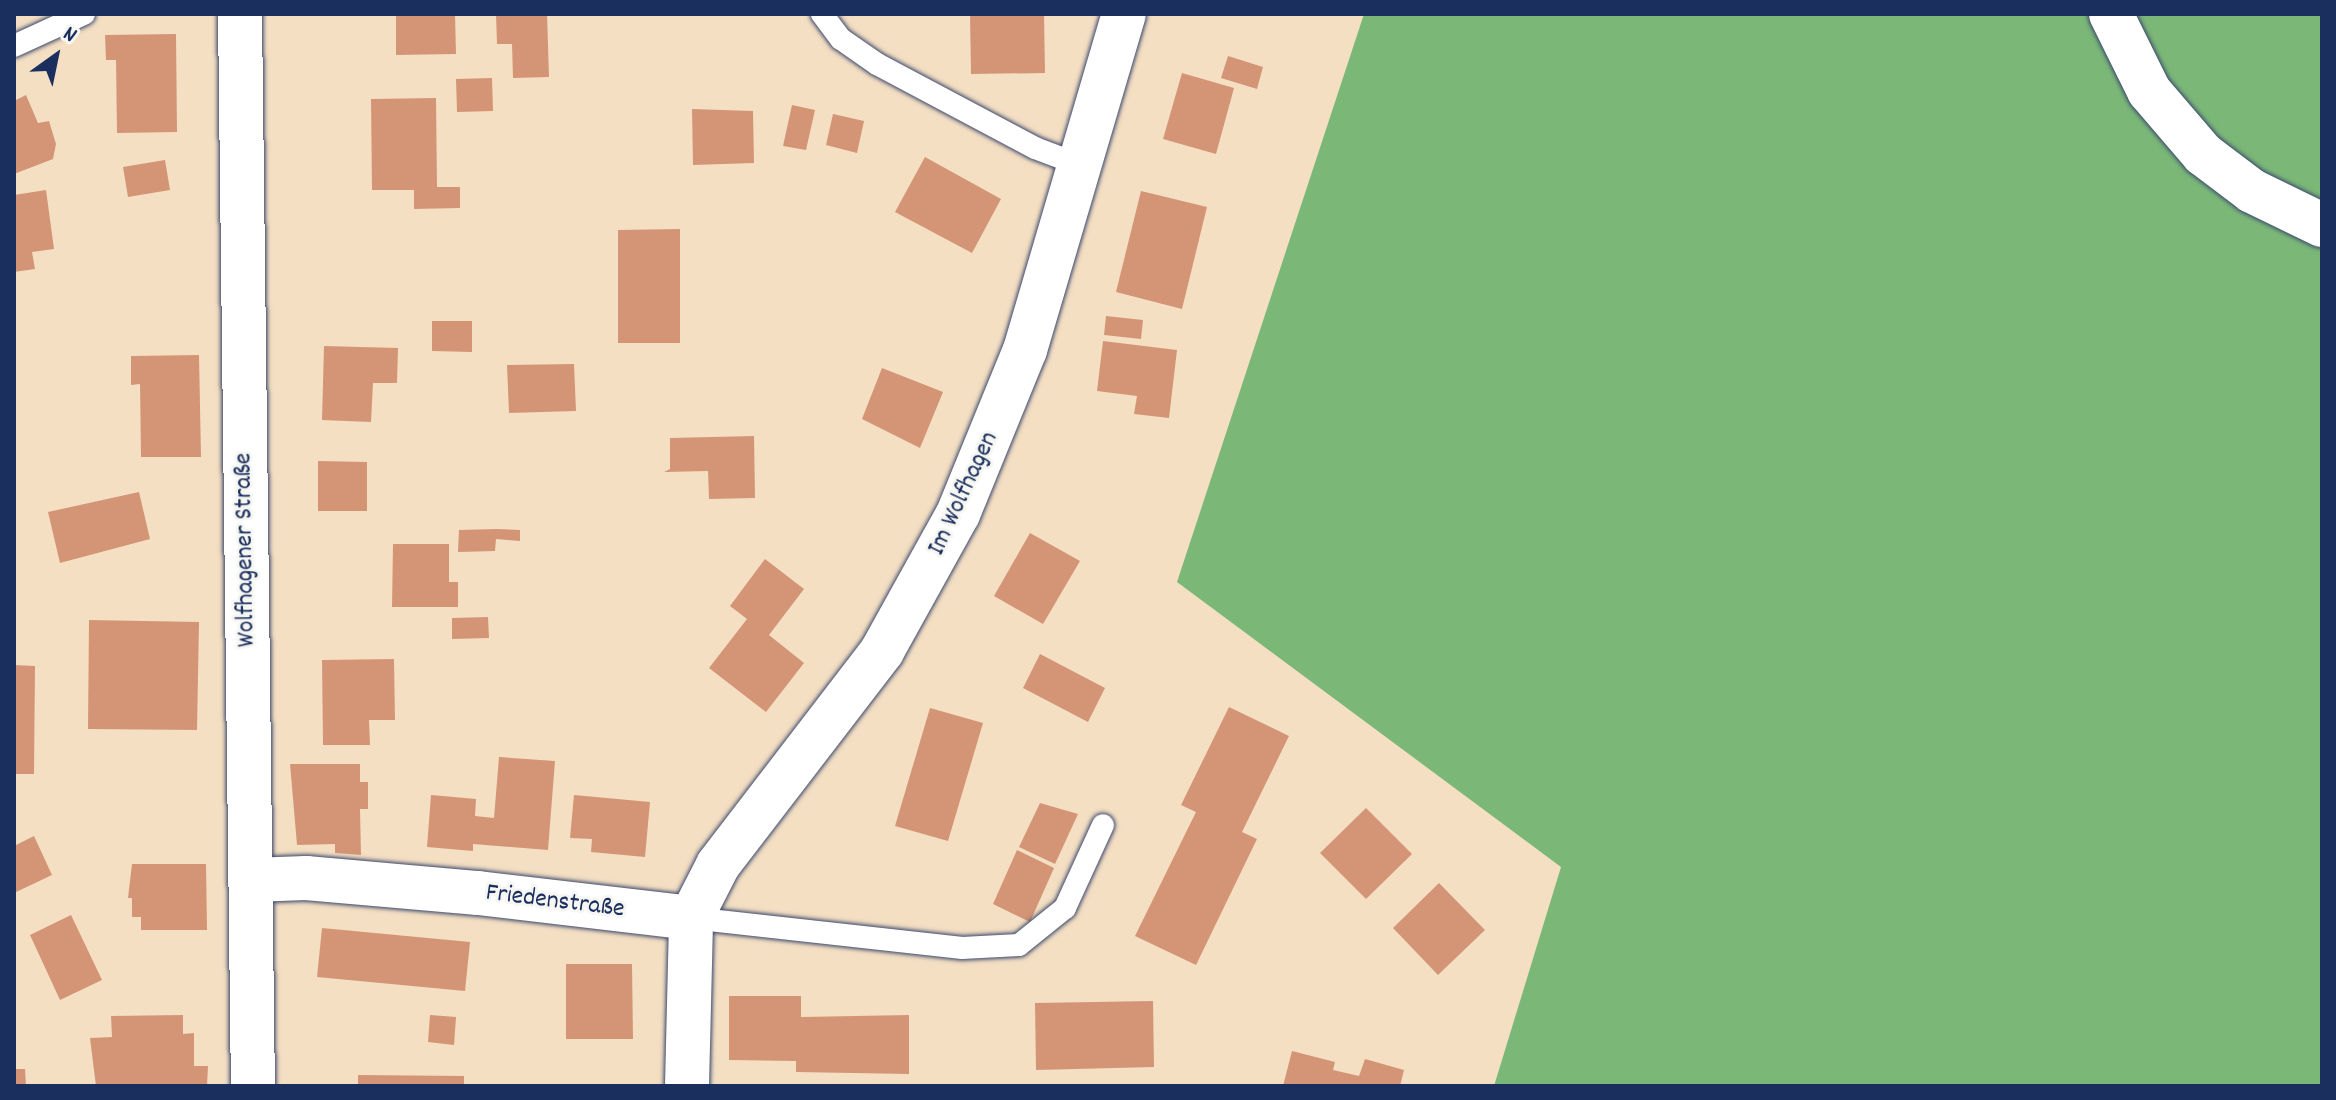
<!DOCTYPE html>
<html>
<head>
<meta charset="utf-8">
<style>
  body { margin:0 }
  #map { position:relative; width:2336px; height:1100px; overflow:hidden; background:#f4dfc3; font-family:Dekko,sans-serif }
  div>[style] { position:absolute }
  .forest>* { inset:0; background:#7bb878 }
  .building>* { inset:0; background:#d49576 }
  .roads { filter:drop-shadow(0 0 2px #3c496d) drop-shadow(0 0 2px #3c496d) }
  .service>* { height:22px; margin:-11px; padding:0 11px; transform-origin:11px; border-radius:11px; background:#fff }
  .minor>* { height:44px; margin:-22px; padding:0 22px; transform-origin:22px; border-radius:22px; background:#fff }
  .secondary>* { height:44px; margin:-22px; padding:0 22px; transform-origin:22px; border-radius:22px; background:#fff }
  span { translate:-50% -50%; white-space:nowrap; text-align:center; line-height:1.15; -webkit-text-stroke:6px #f6f6f2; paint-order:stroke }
  .street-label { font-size:26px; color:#1b2f5e }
  .frame { position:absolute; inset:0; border:16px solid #1b2f5e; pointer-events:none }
  .north { position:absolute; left:16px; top:16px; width:80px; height:80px; -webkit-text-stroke:6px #f6f6f2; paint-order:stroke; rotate:33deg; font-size:22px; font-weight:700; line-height:32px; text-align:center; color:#1b2f5e }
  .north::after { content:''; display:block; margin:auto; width:28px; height:36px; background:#1b2f5e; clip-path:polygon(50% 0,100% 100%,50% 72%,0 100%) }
</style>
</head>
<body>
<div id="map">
  <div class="forest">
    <div style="clip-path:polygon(1364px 14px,2322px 14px,2322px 1086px,1494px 1086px,1561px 867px,1177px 582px)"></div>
  </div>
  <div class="building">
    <div style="clip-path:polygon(396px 14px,455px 14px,456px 54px,396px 55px)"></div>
    <div style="clip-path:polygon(496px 14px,547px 14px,549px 77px,513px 78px,512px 44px,497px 44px)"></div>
    <div style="clip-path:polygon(970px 14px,1044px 14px,1045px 73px,971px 74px)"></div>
    <div style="clip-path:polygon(176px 34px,177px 132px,117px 133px,116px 60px,106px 60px,105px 35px)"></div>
    <div style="clip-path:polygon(1228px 56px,1263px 67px,1257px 89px,1221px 78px)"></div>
    <div style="clip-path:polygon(1182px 73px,1234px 88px,1216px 154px,1163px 139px)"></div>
    <div style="clip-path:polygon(492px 78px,493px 111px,457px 112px,456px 79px)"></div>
    <div style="clip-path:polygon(26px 95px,38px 123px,49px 121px,56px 144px,53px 159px,14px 174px,14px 101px)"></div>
    <div style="clip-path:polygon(436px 98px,437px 187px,460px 187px,460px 208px,414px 209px,414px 190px,372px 190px,371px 99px)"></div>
    <div style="clip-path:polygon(792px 105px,815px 110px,806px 150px,783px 146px)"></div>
    <div style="clip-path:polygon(692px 109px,753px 111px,754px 163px,693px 165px)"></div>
    <div style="clip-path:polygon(833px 114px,864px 121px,857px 153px,826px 145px)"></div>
    <div style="clip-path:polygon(925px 157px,1001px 199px,972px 253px,895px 212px)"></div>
    <div style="clip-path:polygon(165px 160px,170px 190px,128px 197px,123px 167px)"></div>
    <div style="clip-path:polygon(46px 190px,54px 249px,32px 252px,35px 269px,14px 272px,14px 195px)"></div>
    <div style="clip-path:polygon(1141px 191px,1207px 207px,1182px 309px,1116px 292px)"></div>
    <div style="clip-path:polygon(680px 229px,680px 343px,618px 343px,618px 230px)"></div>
    <div style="clip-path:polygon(1106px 316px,1143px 320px,1141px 339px,1104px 335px)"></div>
    <div style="clip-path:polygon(432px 321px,472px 321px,472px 352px,432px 351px)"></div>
    <div style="clip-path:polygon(1103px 341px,1177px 350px,1169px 418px,1134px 414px,1137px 396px,1097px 391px)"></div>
    <div style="clip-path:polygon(324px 346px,398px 348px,397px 383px,373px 383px,371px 422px,322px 420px)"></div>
    <div style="clip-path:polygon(199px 355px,201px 457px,141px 457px,140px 384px,131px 385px,131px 356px)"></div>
    <div style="clip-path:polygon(574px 364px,576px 411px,509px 413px,507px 365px)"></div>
    <div style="clip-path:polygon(882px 368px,943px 392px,920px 448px,862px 419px)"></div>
    <div style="clip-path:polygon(754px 436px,755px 498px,709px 499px,708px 471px,664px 472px,670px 469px,670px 438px)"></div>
    <div style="clip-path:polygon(318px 461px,367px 462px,367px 511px,318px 511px)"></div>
    <div style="clip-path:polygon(139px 492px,150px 539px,60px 563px,48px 512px)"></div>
    <div style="clip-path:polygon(497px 529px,520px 530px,520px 541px,496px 539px,495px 551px,458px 552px,459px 530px)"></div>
    <div style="clip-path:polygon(1030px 533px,1080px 561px,1043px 624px,994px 596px)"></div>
    <div style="clip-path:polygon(393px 544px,449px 544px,449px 582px,458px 582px,458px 607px,392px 607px)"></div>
    <div style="clip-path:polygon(765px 559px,804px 589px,769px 635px,804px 663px,766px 712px,709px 668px,747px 619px,730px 606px)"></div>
    <div style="clip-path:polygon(488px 617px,489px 638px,452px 639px,452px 618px)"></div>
    <div style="clip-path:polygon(89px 620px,199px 622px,197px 730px,88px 729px)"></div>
    <div style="clip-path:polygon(1040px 654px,1105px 688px,1088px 722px,1023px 688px)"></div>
    <div style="clip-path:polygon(394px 659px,395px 720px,369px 720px,370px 745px,323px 745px,322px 660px)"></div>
    <div style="clip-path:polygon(14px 665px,35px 666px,34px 774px,14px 774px)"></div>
    <div style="clip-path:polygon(1229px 707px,1289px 736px,1242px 832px,1257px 839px,1196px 965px,1135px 936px,1196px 812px,1181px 805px)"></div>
    <div style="clip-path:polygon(930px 708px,983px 723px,948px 841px,895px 826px)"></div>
    <div style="clip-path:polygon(499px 757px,555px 761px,548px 850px,473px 844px,473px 851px,427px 847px,431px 795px,476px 799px,475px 816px,494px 818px)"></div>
    <div style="clip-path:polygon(290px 764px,360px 764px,360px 782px,368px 782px,368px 809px,360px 809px,361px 855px,335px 853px,335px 844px,297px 845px)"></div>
    <div style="clip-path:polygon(574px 795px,650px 802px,645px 857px,591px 852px,592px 839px,570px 838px)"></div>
    <div style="clip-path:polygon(1040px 803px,1078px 814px,1055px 864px,1019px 847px)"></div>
    <div style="clip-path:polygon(1366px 808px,1412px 854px,1366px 899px,1320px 853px)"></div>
    <div style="clip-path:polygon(34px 836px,52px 875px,14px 893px,14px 846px)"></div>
    <div style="clip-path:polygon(1017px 850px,1054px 868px,1030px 922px,993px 904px)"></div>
    <div style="clip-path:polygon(132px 864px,206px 864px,207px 930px,141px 930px,141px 917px,132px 917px,132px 898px,128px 898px)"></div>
    <div style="clip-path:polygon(1439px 883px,1485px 930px,1438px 975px,1393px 928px)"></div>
    <div style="clip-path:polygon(71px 915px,102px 980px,60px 1000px,30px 935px)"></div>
    <div style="clip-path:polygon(322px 928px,470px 942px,465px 991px,317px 977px)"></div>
    <div style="clip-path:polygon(566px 964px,632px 964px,633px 1039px,566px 1039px)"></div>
    <div style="clip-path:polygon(729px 996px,801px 996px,801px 1017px,909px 1015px,909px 1074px,796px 1072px,796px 1061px,729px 1060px)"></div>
    <div style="clip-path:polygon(1153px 1001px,1154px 1067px,1036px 1070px,1035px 1003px)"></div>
    <div style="clip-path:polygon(183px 1015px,183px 1034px,194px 1033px,194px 1066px,208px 1066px,207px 1086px,96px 1086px,90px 1038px,112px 1037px,111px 1016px)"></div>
    <div style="clip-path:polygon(430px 1015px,456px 1017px,454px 1045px,428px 1042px)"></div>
    <div style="clip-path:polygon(1292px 1051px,1335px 1062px,1333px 1070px,1359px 1076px,1365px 1059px,1404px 1070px,1400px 1086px,1283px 1086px)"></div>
    <div style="clip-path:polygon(14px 1069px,25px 1069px,26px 1086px,14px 1086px)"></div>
    <div style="clip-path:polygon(358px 1075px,464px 1076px,464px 1086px,358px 1086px)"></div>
  </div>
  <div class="roads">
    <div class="service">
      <div style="left:822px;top:14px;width:31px;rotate:53deg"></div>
      <div style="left:841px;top:39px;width:44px;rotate:34.8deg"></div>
      <div style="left:877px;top:64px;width:179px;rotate:28deg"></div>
      <div style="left:1035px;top:148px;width:48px;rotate:20.7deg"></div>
      <div style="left:14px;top:46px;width:77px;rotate:-24.6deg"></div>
      <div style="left:691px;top:918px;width:273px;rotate:6.3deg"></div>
      <div style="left:962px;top:948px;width:57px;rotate:-3deg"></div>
      <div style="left:1019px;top:945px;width:59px;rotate:-38.8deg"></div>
      <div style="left:1065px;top:908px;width:91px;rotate:-65.4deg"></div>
    </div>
    <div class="minor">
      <div style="left:240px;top:14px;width:1072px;rotate:89.31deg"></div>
      <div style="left:251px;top:880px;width:55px;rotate:-2.1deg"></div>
      <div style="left:306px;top:878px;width:173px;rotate:5deg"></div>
      <div style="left:478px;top:893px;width:214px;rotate:6.7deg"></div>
      <div style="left:687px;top:1086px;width:168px;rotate:-88.6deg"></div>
      <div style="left:691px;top:918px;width:59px;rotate:-63deg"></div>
      <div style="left:718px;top:865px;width:270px;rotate:-52.5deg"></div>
      <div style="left:882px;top:651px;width:157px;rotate:-61deg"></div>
      <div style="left:958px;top:514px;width:177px;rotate:-67.8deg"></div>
      <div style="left:1025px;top:350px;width:350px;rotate:-73.6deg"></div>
    </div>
    <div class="secondary">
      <div style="left:2111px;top:14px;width:86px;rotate:63.7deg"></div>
      <div style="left:2149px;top:91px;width:83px;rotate:49.4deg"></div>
      <div style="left:2203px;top:154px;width:61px;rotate:37.1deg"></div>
      <div style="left:2252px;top:191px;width:78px;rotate:25.9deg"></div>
    </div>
  </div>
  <div class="street-label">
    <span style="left:964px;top:494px;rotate:-65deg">Im Wolfhagen</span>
    <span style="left:246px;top:550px;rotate:-91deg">Wolfhagener Straße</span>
    <span style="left:555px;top:902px;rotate:7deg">Friedenstraße</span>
  </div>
  <div class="frame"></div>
  <div class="north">N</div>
</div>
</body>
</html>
